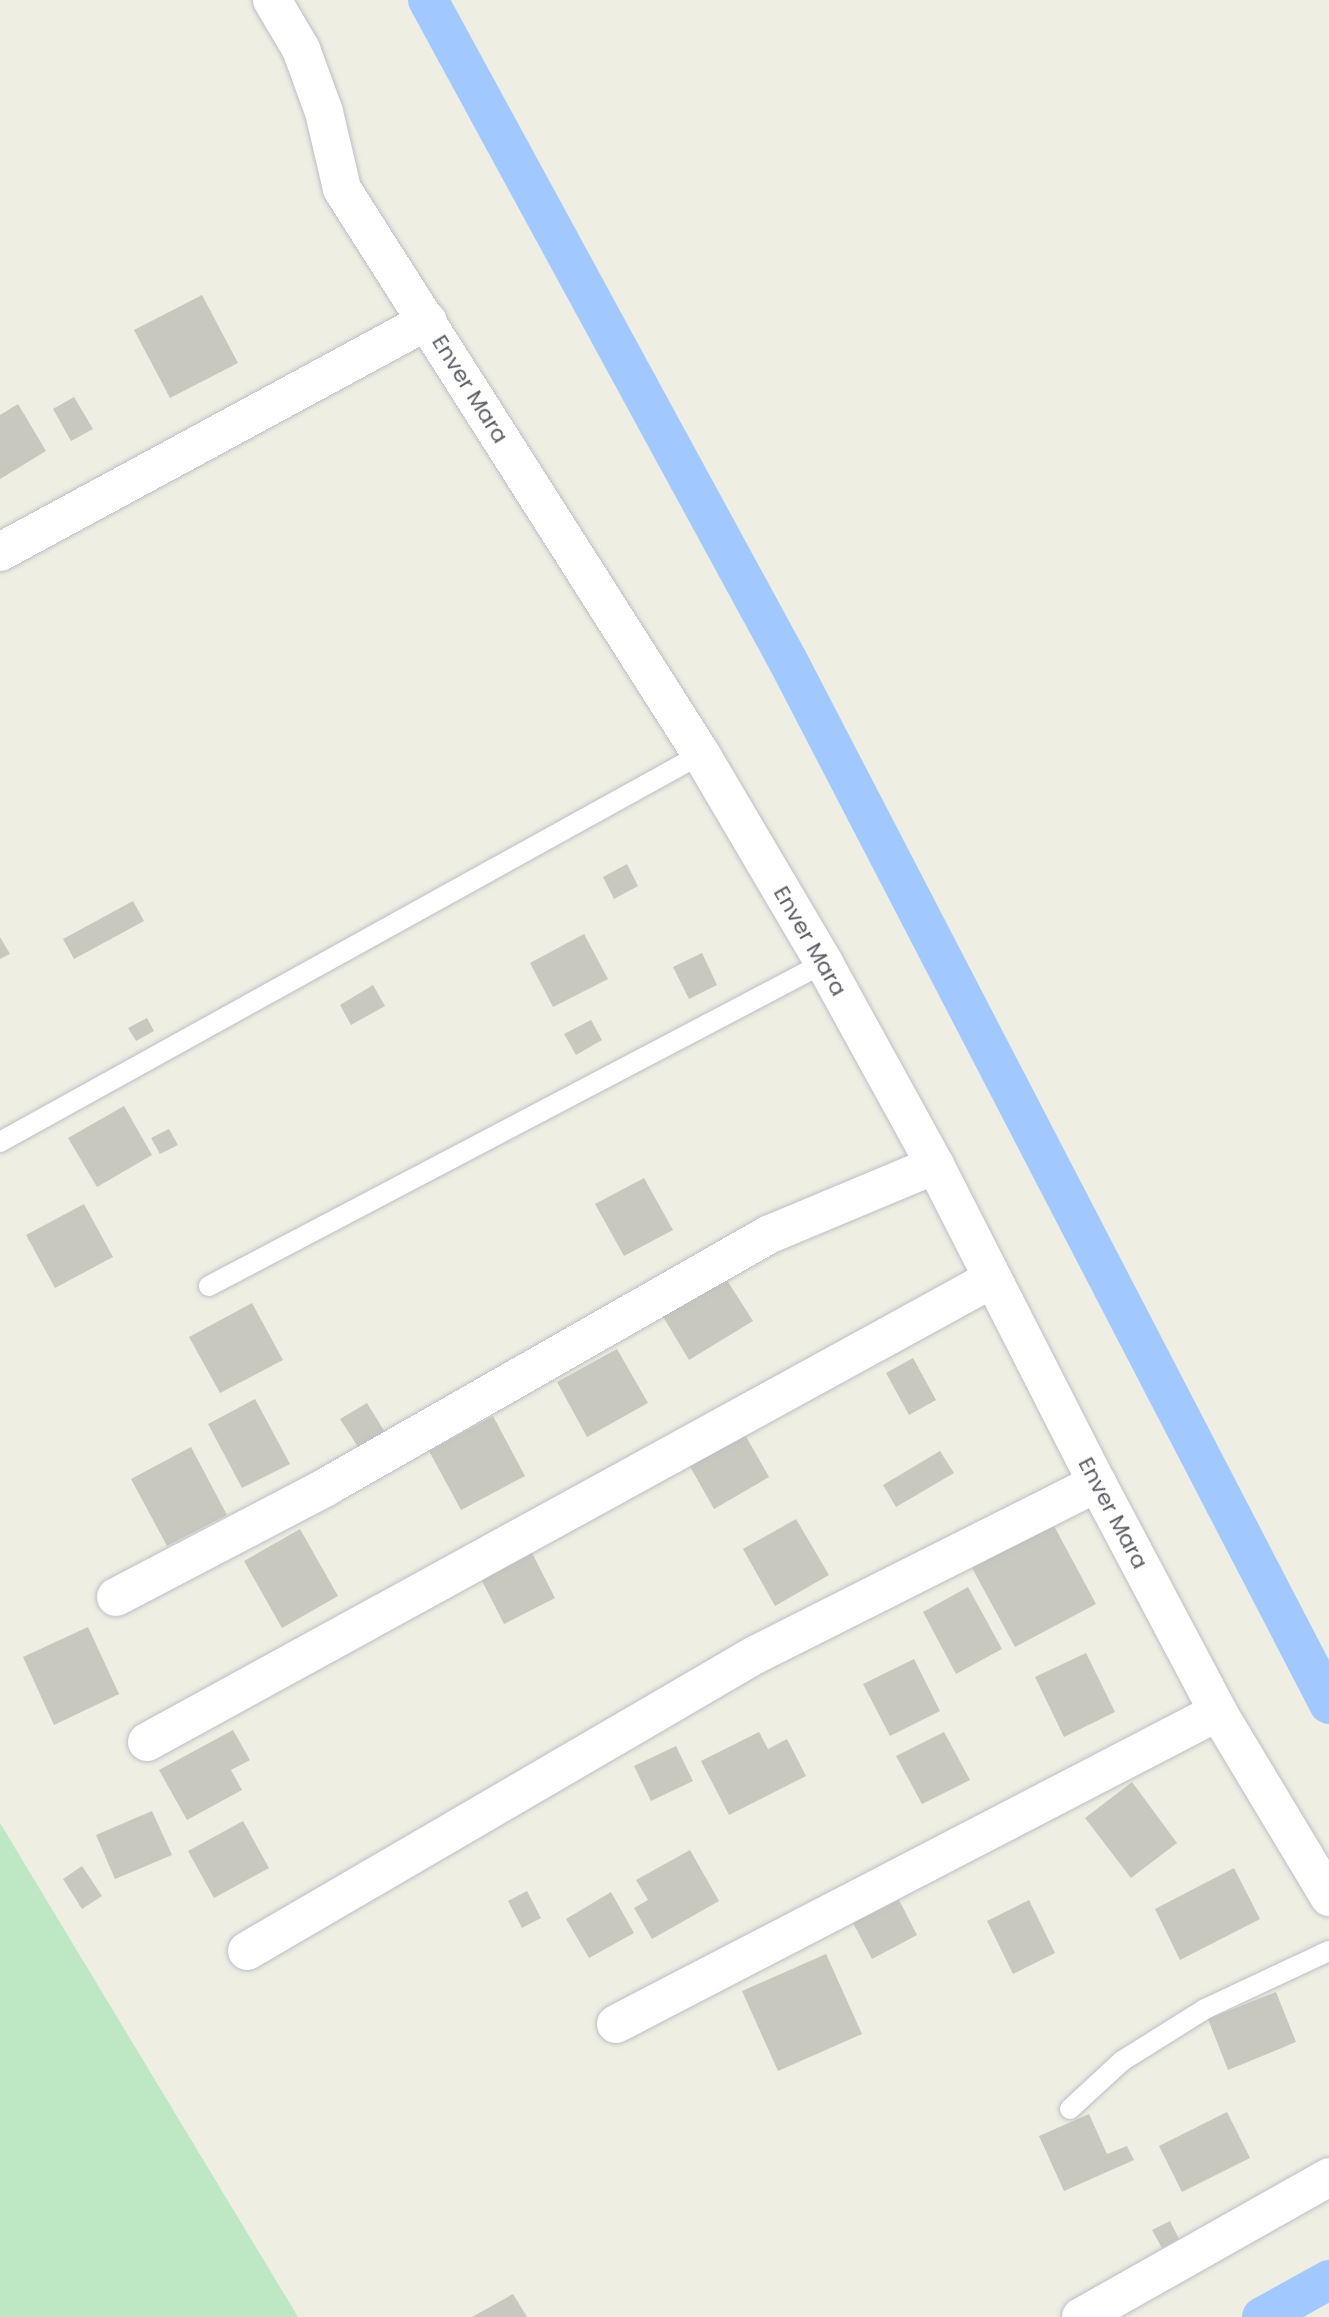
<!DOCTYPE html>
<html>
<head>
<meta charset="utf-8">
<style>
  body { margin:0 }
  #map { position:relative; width:1329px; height:2317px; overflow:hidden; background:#efeee2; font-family:Poppins,sans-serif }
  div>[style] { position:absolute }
  .green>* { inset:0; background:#bde8c3 }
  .canal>* { height:40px; margin:-20px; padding:0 20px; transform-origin:20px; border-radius:20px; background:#a2c9ff }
  .building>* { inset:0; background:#c9c8bf }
  .roads { filter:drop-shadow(0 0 2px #bcbec5) drop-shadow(0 0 2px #bcbec5) }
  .service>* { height:20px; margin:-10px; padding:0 10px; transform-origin:10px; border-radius:10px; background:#fff }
  .minor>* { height:38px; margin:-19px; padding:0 19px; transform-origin:19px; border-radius:19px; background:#fff }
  span { translate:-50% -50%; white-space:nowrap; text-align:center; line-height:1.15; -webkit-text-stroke:7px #fff; paint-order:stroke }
  .street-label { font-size:22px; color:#5a5d64 }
</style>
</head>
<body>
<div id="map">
  <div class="green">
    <div style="clip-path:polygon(0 1823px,298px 2317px,0 2317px)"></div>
  </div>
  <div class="canal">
    <div style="left:428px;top:0;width:753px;rotate:61.43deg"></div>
    <div style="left:788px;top:661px;width:1175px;rotate:62.58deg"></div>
    <div style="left:1262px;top:2317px;width:77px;rotate:-28.9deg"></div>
  </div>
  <div class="building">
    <div style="clip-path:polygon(202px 295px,238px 363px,170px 398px,134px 330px)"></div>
    <div style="clip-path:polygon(74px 397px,93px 429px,71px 441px,53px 409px)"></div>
    <div style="clip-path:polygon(18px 404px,46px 451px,0 479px,0 415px)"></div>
    <div style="clip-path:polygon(627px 864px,638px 886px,614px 899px,603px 877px)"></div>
    <div style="clip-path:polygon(133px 901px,144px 921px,74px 959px,63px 939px)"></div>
    <div style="clip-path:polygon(584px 934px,608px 979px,553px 1007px,530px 963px)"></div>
    <div style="clip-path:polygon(0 937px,10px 954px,0 959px)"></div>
    <div style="clip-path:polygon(702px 953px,717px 985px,689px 999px,673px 967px)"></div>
    <div style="clip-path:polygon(373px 985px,385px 1006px,351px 1025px,340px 1005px)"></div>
    <div style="clip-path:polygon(147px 1018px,154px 1031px,136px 1041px,128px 1028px)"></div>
    <div style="clip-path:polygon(591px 1020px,602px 1040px,576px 1055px,564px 1034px)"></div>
    <div style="clip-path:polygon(124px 1106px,152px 1155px,97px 1187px,68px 1138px)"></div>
    <div style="clip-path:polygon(169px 1129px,178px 1145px,160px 1154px,151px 1138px)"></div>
    <div style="clip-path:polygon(644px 1178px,673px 1230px,624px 1256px,595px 1204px)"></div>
    <div style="clip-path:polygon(84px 1204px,113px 1257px,55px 1288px,26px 1235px)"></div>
    <div style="clip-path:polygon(725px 1277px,753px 1321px,689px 1360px,662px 1315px)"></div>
    <div style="clip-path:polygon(252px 1303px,283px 1360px,220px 1393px,189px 1337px)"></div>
    <div style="clip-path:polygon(617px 1349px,648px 1403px,587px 1437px,557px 1382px)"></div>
    <div style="clip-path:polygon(913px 1358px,936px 1400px,909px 1415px,886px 1373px)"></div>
    <div style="clip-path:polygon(255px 1399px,290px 1464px,242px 1488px,208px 1424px)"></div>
    <div style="clip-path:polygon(367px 1403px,388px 1437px,362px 1453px,340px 1419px)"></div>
    <div style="clip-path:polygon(493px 1416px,525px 1476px,461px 1510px,429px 1451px)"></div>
    <div style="clip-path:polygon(743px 1431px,769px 1477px,714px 1509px,688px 1463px)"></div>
    <div style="clip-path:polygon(191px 1447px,227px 1515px,167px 1546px,131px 1479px)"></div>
    <div style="clip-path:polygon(940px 1451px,954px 1473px,896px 1507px,883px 1485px)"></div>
    <div style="clip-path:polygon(796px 1519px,829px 1575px,775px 1606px,743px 1549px)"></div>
    <div style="clip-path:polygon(1053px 1524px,1096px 1604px,1015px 1647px,972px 1568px)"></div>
    <div style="clip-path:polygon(300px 1529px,338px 1596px,282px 1628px,244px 1561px)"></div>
    <div style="clip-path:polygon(530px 1549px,555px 1598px,504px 1624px,479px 1575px)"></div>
    <div style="clip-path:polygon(968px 1587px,1002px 1649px,956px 1674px,923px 1612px)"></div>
    <div style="clip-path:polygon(88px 1627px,119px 1694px,54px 1725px,23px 1657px)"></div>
    <div style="clip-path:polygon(1086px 1653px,1115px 1712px,1064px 1737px,1035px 1677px)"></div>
    <div style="clip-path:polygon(914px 1659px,940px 1711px,890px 1736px,863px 1684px)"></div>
    <div style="clip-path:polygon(233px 1730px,250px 1760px,231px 1770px,242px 1790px,187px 1820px,159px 1770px)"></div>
    <div style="clip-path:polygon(759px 1732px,768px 1749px,787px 1739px,806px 1776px,729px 1815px,701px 1761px)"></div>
    <div style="clip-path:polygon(944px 1732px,970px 1780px,922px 1804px,896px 1756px)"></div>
    <div style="clip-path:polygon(676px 1746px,693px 1781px,651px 1801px,634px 1766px)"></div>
    <div style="clip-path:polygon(1132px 1782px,1177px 1843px,1131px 1878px,1085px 1818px)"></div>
    <div style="clip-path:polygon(152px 1811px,172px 1855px,115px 1879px,96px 1835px)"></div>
    <div style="clip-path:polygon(243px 1821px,269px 1868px,214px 1898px,188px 1851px)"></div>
    <div style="clip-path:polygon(690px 1850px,719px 1901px,652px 1939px,634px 1908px,648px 1900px,636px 1880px)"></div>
    <div style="clip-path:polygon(82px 1866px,102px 1896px,82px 1909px,63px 1879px)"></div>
    <div style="clip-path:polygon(1234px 1868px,1260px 1919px,1180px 1960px,1155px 1909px)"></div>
    <div style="clip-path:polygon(527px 1891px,541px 1918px,522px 1928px,508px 1901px)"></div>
    <div style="clip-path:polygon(611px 1892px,634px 1933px,589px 1958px,566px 1919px)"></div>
    <div style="clip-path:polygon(899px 1900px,917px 1935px,872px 1959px,853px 1923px)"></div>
    <div style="clip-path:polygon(1029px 1900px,1055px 1953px,1013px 1974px,987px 1921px)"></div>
    <div style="clip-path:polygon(826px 1954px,862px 2034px,778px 2071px,742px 1991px)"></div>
    <div style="clip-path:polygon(1276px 1992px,1296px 2042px,1228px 2070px,1208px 2019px)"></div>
    <div style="clip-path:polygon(1227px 2112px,1250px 2158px,1182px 2192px,1159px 2146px)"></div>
    <div style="clip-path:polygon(1089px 2114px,1107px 2154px,1127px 2146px,1134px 2160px,1064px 2191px,1039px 2136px)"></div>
    <div style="clip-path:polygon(1170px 2221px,1179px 2239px,1162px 2248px,1152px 2230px)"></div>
    <div style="clip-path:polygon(513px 2294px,527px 2317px,472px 2317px)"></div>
  </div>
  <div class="roads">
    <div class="service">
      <div style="left:0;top:1142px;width:801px;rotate:-28.96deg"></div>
      <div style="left:209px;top:1286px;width:695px;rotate:-27.71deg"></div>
      <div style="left:1070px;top:2109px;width:71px;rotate:-42.7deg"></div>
      <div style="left:1122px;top:2061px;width:98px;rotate:-32.1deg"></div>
      <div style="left:1205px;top:2009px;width:137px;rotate:-25.1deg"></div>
    </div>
    <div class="minor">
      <div style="left:272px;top:0;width:57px;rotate:59.4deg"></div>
      <div style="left:301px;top:49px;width:67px;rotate:69.9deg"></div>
      <div style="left:324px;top:112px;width:79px;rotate:76.8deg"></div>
      <div style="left:342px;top:189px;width:669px;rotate:57.57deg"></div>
      <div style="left:701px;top:754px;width:243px;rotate:59.5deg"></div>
      <div style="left:824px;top:963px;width:230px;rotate:61.2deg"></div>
      <div style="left:935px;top:1165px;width:357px;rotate:63deg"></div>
      <div style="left:1097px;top:1483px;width:259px;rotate:62.1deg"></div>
      <div style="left:1218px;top:1712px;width:216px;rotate:59deg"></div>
      <div style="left:0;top:552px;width:486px;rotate:-28.4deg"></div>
      <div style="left:116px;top:1597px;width:237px;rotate:-27.6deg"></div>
      <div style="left:326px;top:1487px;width:509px;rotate:-29.69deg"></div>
      <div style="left:768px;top:1235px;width:181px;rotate:-22.7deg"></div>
      <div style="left:147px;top:1742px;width:964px;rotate:-28.72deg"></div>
      <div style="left:247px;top:1951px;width:588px;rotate:-30.23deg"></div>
      <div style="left:755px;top:1655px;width:383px;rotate:-26.7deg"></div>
      <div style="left:616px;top:2024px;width:678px;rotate:-27.4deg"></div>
      <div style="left:1081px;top:2317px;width:285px;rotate:-29.4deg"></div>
    </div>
  </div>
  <div class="street-label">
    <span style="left:470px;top:389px;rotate:58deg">Enver Mara</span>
    <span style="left:810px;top:941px;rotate:60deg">Enver Mara</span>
    <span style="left:1113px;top:1513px;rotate:62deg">Enver Mara</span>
  </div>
</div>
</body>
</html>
